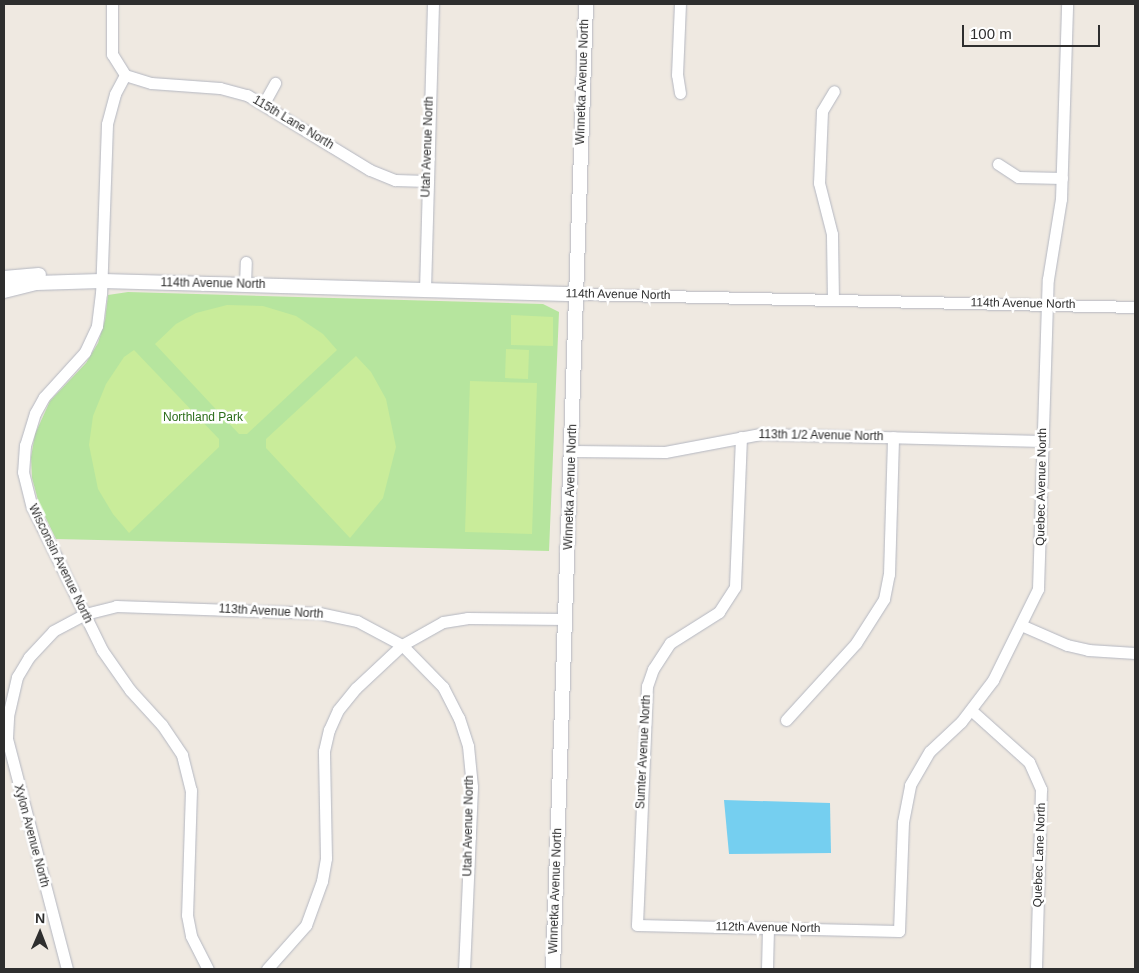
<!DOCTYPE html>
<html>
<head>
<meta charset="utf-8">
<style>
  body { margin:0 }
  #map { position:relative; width:1139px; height:973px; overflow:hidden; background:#efe9e1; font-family:Arial,sans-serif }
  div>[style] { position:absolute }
  .green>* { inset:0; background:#b6e59e }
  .pitch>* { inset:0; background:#c9ec9a }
  .water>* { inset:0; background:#75cff0 }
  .roads { filter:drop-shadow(0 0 1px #b4b7c1) drop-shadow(0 0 1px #b4b7c1) }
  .minor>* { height:11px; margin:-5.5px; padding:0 5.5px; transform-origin:5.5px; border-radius:5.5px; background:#fff }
  .tertiary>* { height:14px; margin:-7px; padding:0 7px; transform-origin:7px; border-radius:7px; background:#fff }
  span { translate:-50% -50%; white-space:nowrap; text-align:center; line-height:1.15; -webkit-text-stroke:5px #fff; paint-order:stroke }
  .street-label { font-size:12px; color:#2e2e2e }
  .park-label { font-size:12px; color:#2c6e1b }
  .frame { position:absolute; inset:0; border:5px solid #2e2e2e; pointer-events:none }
  .north { position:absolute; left:15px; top:908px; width:50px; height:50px; -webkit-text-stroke:4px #fff; paint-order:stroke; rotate:1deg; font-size:14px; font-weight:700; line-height:20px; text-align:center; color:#2e2e2e }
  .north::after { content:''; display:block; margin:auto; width:18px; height:22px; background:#2e2e2e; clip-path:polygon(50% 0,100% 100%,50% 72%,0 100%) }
  .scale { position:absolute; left:962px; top:25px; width:138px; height:22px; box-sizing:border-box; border:2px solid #2e2e2e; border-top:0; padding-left:6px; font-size:15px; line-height:18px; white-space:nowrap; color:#2e2e2e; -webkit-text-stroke:4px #fff; paint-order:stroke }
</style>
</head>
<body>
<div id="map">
  <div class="green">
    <div style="clip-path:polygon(128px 292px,543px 304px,559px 312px,549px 551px,56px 539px,39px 504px,32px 478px,31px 457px,35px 434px,50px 401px,86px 363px,98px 343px,105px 320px,108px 295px)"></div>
  </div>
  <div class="pitch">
    <div style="clip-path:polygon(227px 305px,263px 306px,296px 316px,323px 334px,337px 350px,247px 434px,239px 434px,155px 344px,176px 324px,196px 313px)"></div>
    <div style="clip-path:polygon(511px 315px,553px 317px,553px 346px,511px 345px)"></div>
    <div style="clip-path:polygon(506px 349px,529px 350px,528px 379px,505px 378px)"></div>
    <div style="clip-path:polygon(134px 350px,219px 439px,219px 447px,129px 533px,113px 514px,98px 489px,89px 445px,93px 416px,106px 384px,124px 357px)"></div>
    <div style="clip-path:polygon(356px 356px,371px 372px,386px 399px,396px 447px,383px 498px,350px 538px,266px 448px,266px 439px)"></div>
    <div style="clip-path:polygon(470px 381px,537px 383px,532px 534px,465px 532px)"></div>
  </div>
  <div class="water">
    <div style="clip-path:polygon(724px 800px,830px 803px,831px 853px,729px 854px)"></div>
  </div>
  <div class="roads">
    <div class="minor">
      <div style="left:112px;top:4px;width:50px;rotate:90deg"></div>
      <div style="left:112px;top:54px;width:25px;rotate:58deg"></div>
      <div style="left:125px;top:75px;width:21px;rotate:118deg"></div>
      <div style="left:115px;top:94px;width:31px;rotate:105deg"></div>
      <div style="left:107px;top:124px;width:169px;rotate:92deg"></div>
      <div style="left:101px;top:293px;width:33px;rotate:97deg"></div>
      <div style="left:97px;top:326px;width:29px;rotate:115deg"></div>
      <div style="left:85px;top:352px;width:61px;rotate:132.3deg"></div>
      <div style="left:44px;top:397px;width:18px;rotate:119deg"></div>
      <div style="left:35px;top:413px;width:34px;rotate:107deg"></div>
      <div style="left:25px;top:445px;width:27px;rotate:94deg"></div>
      <div style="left:23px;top:472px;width:36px;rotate:76deg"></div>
      <div style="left:32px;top:507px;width:159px;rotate:63.9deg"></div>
      <div style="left:102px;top:650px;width:49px;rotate:55deg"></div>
      <div style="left:130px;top:690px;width:47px;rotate:47.6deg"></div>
      <div style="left:162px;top:725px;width:36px;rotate:56deg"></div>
      <div style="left:182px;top:755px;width:36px;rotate:76deg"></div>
      <div style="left:191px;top:790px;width:125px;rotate:91.8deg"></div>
      <div style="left:187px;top:915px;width:21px;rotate:79deg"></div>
      <div style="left:191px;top:936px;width:37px;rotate:63deg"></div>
      <div style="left:125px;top:75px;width:27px;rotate:17deg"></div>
      <div style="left:151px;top:83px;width:69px;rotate:4.1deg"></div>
      <div style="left:220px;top:88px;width:28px;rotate:15deg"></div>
      <div style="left:247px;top:95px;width:144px;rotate:31.4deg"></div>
      <div style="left:370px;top:170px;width:27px;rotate:22deg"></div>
      <div style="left:395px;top:180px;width:32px;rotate:2deg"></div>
      <div style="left:680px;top:93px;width:18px;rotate:-99deg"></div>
      <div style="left:677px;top:75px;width:71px;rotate:-87.6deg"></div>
      <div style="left:264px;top:103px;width:23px;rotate:-61deg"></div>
      <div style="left:998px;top:164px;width:24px;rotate:33deg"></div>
      <div style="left:1018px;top:177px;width:44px;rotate:1.3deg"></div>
      <div style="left:245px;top:285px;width:23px;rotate:-88deg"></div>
      <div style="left:425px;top:290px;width:286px;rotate:-88.4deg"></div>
      <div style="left:577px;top:294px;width:558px;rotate:1.33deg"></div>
      <div style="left:833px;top:300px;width:66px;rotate:-90.9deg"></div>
      <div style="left:832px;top:234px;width:53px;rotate:-104.3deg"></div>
      <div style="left:819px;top:183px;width:72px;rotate:-87.6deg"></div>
      <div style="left:822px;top:111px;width:23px;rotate:-59deg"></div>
      <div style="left:741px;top:437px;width:150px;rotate:92.3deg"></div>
      <div style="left:735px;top:587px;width:30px;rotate:123deg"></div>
      <div style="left:719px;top:612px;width:58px;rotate:147.7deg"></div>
      <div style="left:670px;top:643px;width:31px;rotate:123deg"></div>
      <div style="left:653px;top:669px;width:18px;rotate:109deg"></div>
      <div style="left:647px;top:686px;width:239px;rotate:92.4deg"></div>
      <div style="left:637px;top:925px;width:262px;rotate:1.3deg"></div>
      <div style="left:899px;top:931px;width:109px;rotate:-87.9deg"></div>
      <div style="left:903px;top:822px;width:38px;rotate:-79deg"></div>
      <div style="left:910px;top:785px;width:39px;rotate:-60deg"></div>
      <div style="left:930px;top:751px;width:42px;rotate:-43.1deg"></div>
      <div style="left:961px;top:722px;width:53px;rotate:-52.7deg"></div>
      <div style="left:993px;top:680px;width:102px;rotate:-63.7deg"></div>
      <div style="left:1038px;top:589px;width:310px;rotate:-88.2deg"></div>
      <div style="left:1048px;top:279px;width:81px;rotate:-80.8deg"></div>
      <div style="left:1061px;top:199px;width:195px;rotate:-88.2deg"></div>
      <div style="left:572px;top:451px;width:93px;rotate:0.6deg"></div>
      <div style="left:665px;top:452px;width:97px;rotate:-10.7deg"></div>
      <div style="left:760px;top:434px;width:283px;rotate:1.4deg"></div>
      <div style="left:1021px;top:625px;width:50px;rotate:23.5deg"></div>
      <div style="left:1067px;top:645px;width:22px;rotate:13deg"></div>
      <div style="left:1088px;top:650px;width:47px;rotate:3.7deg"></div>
      <div style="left:971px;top:710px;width:78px;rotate:41.9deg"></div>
      <div style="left:1029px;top:762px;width:30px;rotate:66deg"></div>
      <div style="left:1041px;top:789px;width:180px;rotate:91.6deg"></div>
      <div style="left:786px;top:720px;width:104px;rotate:-47.7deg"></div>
      <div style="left:856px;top:643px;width:52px;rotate:-57.5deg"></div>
      <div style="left:884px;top:599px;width:25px;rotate:-79deg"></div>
      <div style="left:889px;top:574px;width:137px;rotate:-88.3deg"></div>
      <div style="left:67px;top:969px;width:239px;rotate:-104.6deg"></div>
      <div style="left:7px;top:738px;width:22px;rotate:-87deg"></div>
      <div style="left:8px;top:716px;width:40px;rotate:-77deg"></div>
      <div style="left:17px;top:677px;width:23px;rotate:-59deg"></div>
      <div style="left:29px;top:657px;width:35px;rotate:-47deg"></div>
      <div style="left:53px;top:631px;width:36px;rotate:-28deg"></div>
      <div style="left:85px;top:614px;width:32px;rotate:-14deg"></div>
      <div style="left:116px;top:606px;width:203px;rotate:2deg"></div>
      <div style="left:319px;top:613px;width:39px;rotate:12deg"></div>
      <div style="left:357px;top:621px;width:51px;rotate:28.1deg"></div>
      <div style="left:402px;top:645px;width:47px;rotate:-29.3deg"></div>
      <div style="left:443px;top:622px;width:24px;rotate:-9deg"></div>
      <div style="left:467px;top:618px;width:99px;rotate:0.6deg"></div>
      <div style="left:267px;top:969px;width:59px;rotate:-48.4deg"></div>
      <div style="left:306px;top:925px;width:47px;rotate:-70deg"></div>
      <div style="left:322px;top:881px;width:23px;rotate:-80deg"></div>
      <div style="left:326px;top:858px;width:107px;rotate:-91.1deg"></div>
      <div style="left:324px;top:751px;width:22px;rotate:-77deg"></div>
      <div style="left:329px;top:730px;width:22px;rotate:-66deg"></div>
      <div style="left:338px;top:710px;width:28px;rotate:-51deg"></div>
      <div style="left:356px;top:688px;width:63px;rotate:-43.1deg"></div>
      <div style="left:402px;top:645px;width:59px;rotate:45.7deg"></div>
      <div style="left:443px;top:687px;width:35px;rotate:63deg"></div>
      <div style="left:459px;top:718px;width:29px;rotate:72deg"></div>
      <div style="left:468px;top:746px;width:41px;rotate:84.4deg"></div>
      <div style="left:472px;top:787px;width:182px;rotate:92.5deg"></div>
      <div style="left:767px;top:969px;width:41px;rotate:-88.6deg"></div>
    </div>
    <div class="tertiary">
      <div style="left:4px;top:278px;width:35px;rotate:-5deg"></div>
      <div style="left:4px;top:291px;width:33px;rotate:-14deg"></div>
      <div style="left:36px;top:283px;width:65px;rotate:-1.8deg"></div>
      <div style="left:101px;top:281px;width:476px;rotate:1.6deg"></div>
      <div style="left:553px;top:969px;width:966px;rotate:-88.04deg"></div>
    </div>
  </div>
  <div class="street-label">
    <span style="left:583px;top:82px;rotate:-88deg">Winnetka Avenue North</span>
    <span style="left:293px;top:123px;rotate:31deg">115th Lane North</span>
    <span style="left:428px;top:147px;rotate:-88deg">Utah Avenue North</span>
    <span style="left:213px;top:284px;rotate:1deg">114th Avenue North</span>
    <span style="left:618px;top:295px;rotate:1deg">114th Avenue North</span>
    <span style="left:1023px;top:304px;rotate:1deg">114th Avenue North</span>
    <span style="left:821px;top:436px;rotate:1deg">113th 1/2 Avenue North</span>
    <span style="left:571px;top:487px;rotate:-88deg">Winnetka Avenue North</span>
    <span style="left:1042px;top:487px;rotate:-89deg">Quebec Avenue North</span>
    <span style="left:60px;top:564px;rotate:64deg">Wisconsin Avenue North</span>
    <span style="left:271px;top:612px;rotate:3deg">113th Avenue North</span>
    <span style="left:644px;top:752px;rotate:-87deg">Sumter Avenue North</span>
    <span style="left:469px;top:826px;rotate:-89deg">Utah Avenue North</span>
    <span style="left:31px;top:836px;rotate:75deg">Xylon Avenue North</span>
    <span style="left:1040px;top:855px;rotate:-88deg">Quebec Lane North</span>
    <span style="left:556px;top:891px;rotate:-88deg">Winnetka Avenue North</span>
    <span style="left:768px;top:928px;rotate:1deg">112th Avenue North</span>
  </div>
  <div class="park-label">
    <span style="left:203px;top:418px">Northland Park</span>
  </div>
  <div class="frame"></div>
  <div class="north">N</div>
  <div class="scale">100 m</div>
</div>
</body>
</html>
